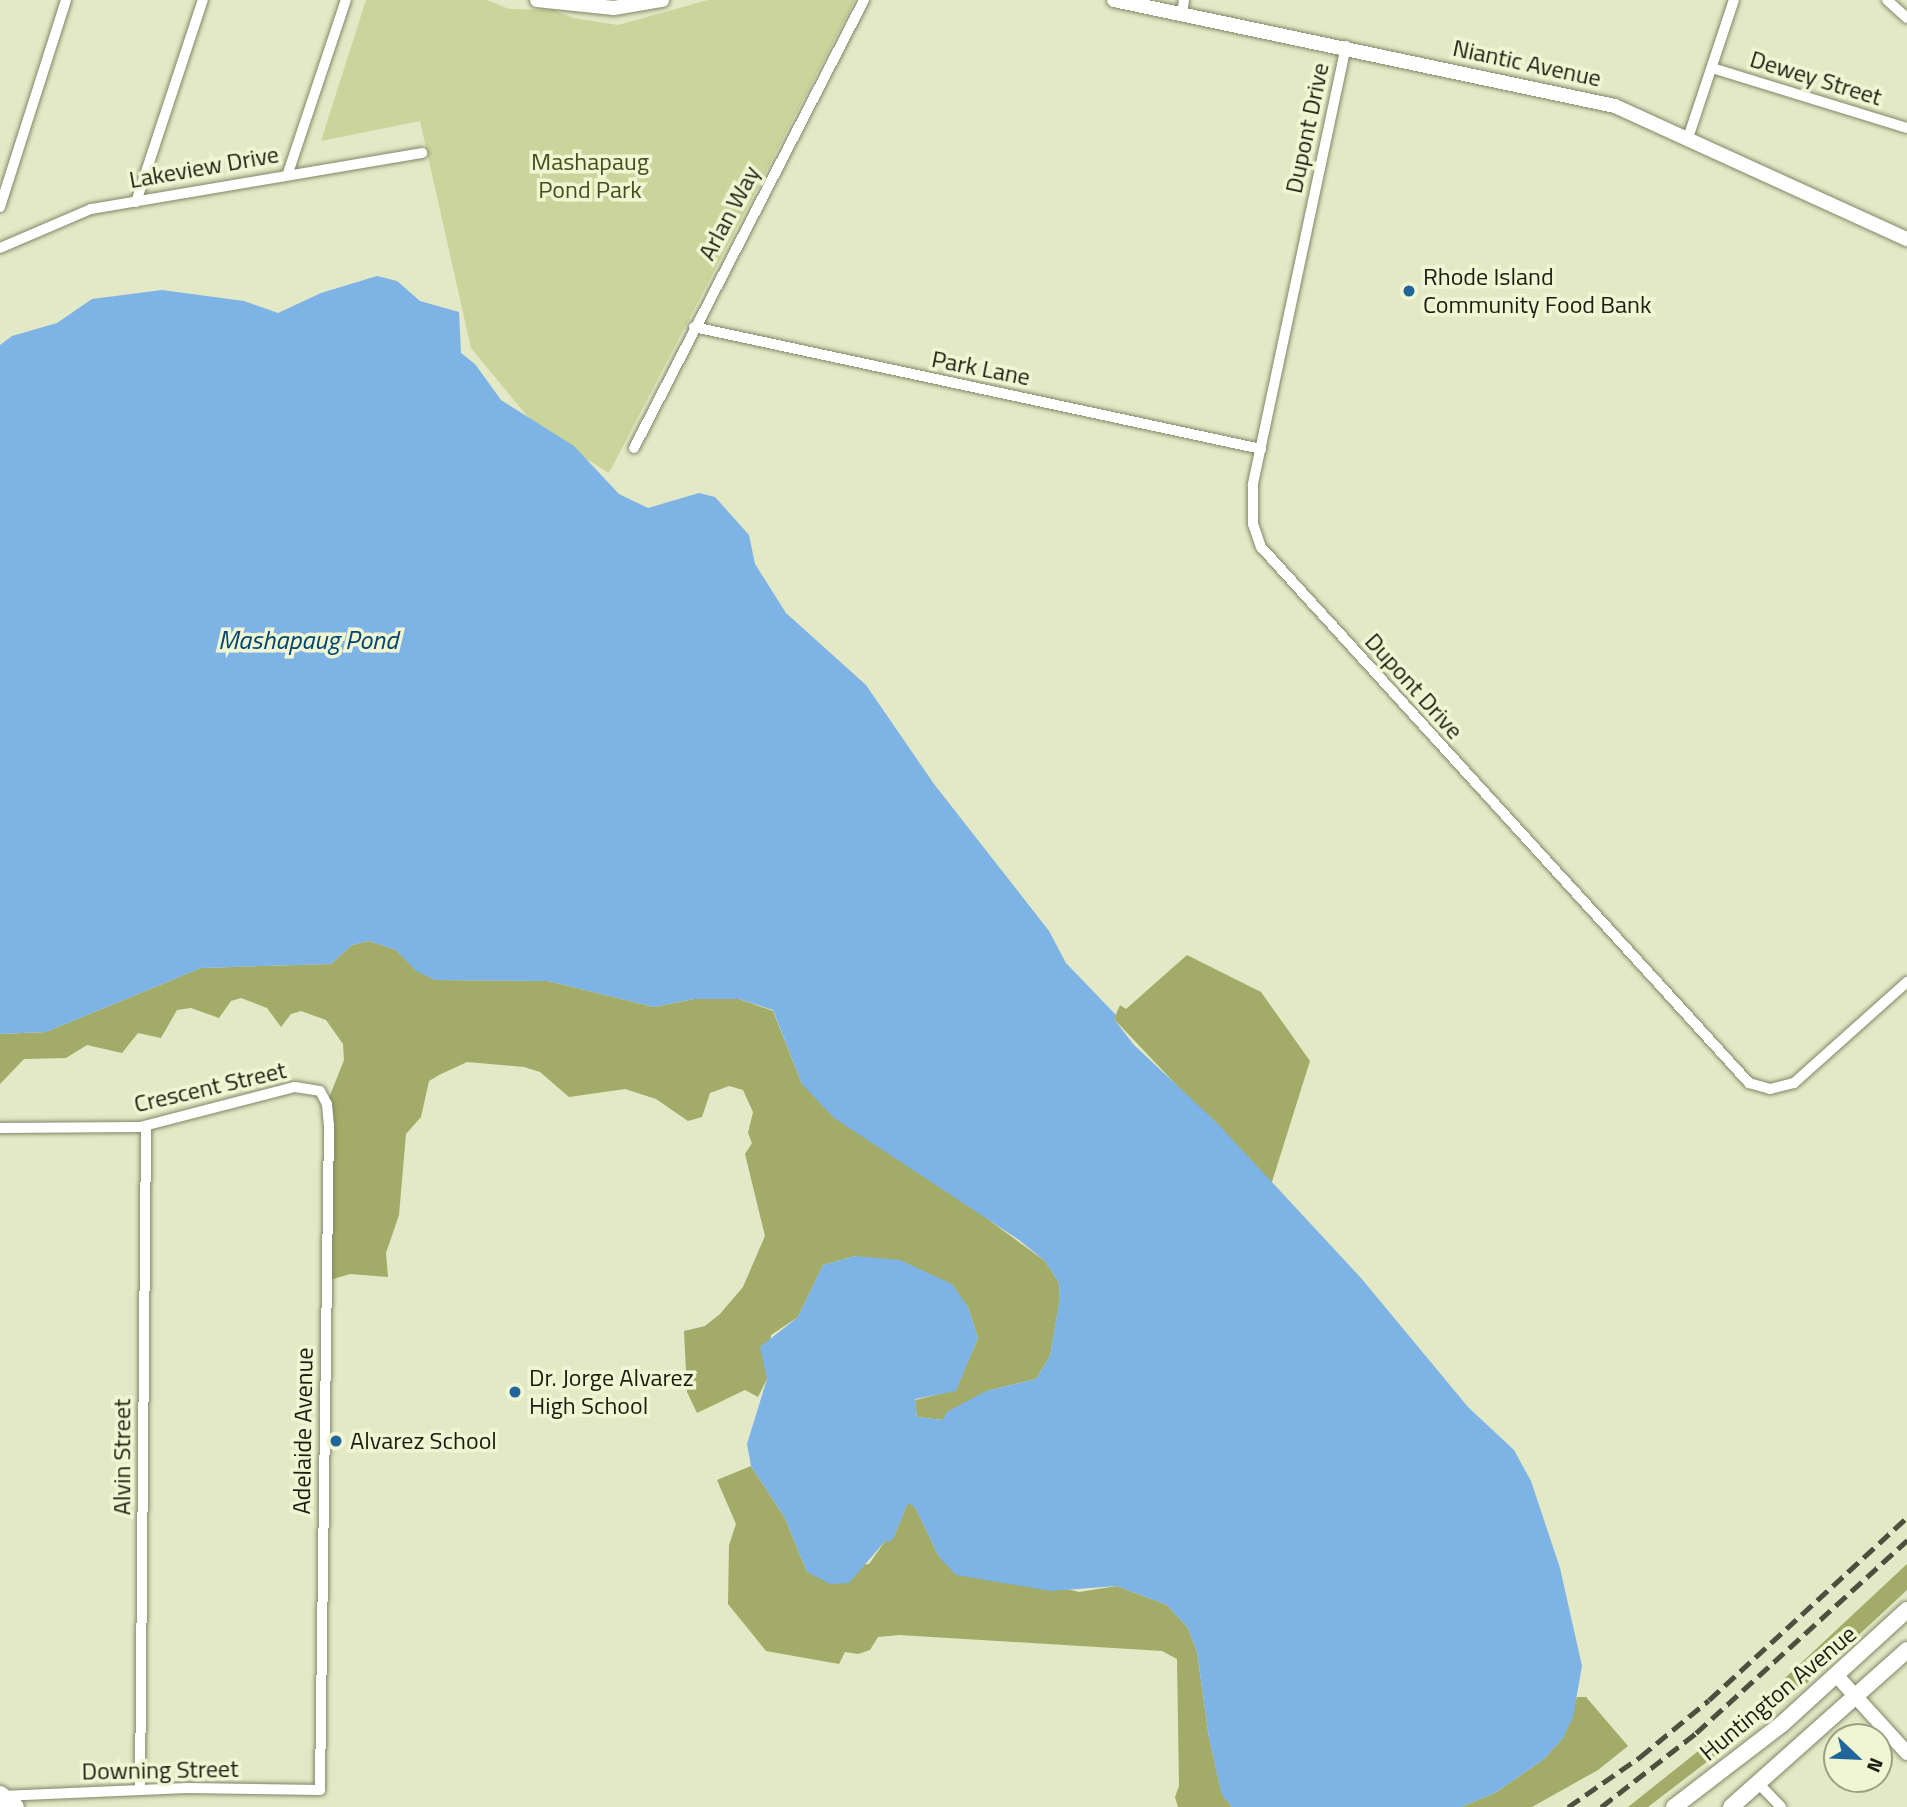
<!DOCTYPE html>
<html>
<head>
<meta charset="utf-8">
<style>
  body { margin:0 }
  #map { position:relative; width:1907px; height:1807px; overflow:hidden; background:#e3e8c6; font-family:"Titillium Web",sans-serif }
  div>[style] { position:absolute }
  .green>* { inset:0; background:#cbd49b }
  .forest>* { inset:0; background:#a2ab67 }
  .water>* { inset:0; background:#7db4e5 }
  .roads { filter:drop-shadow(0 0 2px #828767) drop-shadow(0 0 2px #828767) }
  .minor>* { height:10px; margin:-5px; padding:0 5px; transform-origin:5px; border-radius:5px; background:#fff }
  .tertiary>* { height:14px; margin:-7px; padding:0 7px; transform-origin:7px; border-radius:7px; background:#fff }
  .secondary>* { height:16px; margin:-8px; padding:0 8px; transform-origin:8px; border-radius:8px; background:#fff }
  .primary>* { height:18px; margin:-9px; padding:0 9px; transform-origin:9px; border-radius:9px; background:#fff }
  .rail>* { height:4.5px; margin-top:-2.25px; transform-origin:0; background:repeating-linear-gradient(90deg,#4d503e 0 14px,transparent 0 21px) }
  .dots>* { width:19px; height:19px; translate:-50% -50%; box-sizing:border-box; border:4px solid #f0f6d3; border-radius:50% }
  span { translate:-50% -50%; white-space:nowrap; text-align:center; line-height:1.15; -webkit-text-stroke:7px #f0f6d3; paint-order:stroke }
  .street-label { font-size:24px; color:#1b1d10 }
  .park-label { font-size:24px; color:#494f1c }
  .poi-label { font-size:24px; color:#1b1d10 }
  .left { translate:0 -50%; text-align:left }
  .water-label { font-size:26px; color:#004471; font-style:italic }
  .north { position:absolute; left:1823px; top:1723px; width:70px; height:70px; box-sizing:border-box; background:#f0f6d3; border:2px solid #9b9f85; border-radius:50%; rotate:113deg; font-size:19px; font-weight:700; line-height:28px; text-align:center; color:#1b1d10 }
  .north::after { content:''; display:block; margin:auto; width:24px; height:32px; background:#22659a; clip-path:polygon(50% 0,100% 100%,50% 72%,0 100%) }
</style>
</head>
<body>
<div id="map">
  <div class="green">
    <div style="clip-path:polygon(366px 0,487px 0,509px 9px,553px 10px,573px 18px,618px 25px,708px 0,855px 0,609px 473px,537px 428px,471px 348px,420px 121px,321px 141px)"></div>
  </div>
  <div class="forest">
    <div style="clip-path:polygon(369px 941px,396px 950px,416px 970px,435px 980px,548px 981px,654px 1007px,694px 999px,739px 999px,773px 1011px,802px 1084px,1045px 1261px,1059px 1283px,1060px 1299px,1050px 1356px,1036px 1379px,986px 1391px,943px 1420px,917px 1417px,915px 1400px,956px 1390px,978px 1338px,968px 1307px,855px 1256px,823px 1265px,798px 1317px,771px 1335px,767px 1379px,758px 1397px,745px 1390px,697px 1413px,687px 1392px,684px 1331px,705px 1326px,720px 1314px,743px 1287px,765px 1236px,745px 1154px,752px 1143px,748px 1133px,753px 1112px,743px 1090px,729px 1086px,710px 1093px,702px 1117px,688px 1121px,656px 1099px,625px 1089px,569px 1097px,540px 1072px,524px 1067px,467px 1062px,439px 1075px,429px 1081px,421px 1117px,406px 1134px,399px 1215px,386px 1253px,388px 1277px,350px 1274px,327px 1281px,327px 1103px,344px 1060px,343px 1044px,326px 1020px,301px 1011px,291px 1014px,281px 1027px,267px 1008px,241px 998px,231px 1001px,219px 1018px,191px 1008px,177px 1010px,161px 1038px,138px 1033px,122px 1053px,87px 1045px,66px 1058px,24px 1059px,0 1084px,0 1034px,46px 1032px,201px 968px,331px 964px,352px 945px)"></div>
    <div style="clip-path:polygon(1187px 955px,1261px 992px,1310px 1061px,1271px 1185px,1114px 1019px,1120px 1005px,1126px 1009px)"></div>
    <div style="clip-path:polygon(751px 1466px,785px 1518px,807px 1572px,869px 1564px,888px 1537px,893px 1539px,908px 1502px,915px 1507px,939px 1557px,1079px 1592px,1117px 1586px,1167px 1605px,1188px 1628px,1197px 1652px,1209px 1738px,1222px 1794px,1232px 1807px,1178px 1807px,1175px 1797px,1179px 1786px,1177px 1659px,1162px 1651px,899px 1635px,878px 1637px,870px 1650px,858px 1654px,845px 1652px,839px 1664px,766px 1651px,728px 1604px,729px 1545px,736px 1524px,717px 1480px)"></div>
    <div style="clip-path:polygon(1907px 1564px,1907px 1590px,1793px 1696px,1648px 1807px,1628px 1807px,1755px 1706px)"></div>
    <div style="clip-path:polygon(1577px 1697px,1586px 1697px,1628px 1746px,1598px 1770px,1532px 1807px,1461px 1807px,1495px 1793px,1544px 1759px,1563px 1738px)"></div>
  </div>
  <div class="water">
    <div style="clip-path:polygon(377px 276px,397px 281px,420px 301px,459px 312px,461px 353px,475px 364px,501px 400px,574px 446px,619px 494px,648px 508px,699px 493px,715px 497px,749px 535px,755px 564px,786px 613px,866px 685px,934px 784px,1049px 931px,1066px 963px,1116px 1015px,1114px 1019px,1134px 1045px,1216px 1122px,1361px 1278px,1468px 1407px,1514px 1450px,1531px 1481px,1560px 1568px,1582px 1666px,1573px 1717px,1563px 1738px,1544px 1759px,1495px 1793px,1461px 1807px,1232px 1807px,1222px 1795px,1209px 1738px,1197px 1652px,1188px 1628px,1167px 1605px,1117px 1586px,1051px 1591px,956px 1575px,939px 1557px,915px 1507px,908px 1503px,893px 1539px,887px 1543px,887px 1539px,849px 1583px,830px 1584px,807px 1572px,785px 1518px,751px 1466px,747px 1444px,767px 1379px,760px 1347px,798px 1317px,823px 1265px,855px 1256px,900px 1260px,952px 1284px,968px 1307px,978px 1338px,956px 1391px,915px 1399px,917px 1417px,943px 1420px,947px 1412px,986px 1391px,1036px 1379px,1050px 1356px,1060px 1298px,1059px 1283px,1045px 1261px,1019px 1240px,834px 1118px,802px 1084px,773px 1010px,739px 999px,694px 999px,654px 1007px,548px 981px,435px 980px,416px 971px,396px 950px,369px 941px,352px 945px,331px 964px,201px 968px,46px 1032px,0 1034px,0 345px,12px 336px,57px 323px,92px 299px,162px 290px,244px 301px,278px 313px,321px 293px)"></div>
  </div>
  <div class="roads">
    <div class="minor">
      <div style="left:1887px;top:0;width:27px;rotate:42deg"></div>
      <div style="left:1182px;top:14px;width:14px;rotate:-82deg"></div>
      <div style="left:1346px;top:46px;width:449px;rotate:102deg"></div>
      <div style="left:1253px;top:485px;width:39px;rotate:90deg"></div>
      <div style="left:1253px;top:524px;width:24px;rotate:71deg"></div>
      <div style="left:1261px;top:547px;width:725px;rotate:47.68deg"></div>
      <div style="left:1749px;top:1083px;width:22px;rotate:16deg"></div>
      <div style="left:1770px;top:1089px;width:25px;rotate:-14deg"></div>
      <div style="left:1794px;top:1083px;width:152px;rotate:-41.8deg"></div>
      <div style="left:1712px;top:68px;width:204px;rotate:17.1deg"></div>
      <div style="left:1688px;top:138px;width:145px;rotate:-71.6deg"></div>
      <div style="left:288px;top:173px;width:182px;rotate:-71.5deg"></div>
      <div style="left:136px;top:202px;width:213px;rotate:-71.7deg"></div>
      <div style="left:0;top:207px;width:217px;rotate:-72.3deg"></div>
      <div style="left:0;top:248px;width:99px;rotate:-23.2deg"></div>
      <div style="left:91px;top:209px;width:336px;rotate:-9.6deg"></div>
      <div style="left:694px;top:327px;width:580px;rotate:12.14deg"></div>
      <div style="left:634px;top:448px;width:504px;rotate:-62.82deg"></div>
      <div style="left:0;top:1128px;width:140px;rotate:-0.4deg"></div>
      <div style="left:140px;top:1127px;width:160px;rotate:-14.5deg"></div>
      <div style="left:295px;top:1087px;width:25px;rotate:9deg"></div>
      <div style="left:320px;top:1091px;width:15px;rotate:62deg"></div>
      <div style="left:327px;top:1104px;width:21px;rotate:85deg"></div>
      <div style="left:329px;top:1125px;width:665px;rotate:90.78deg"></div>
      <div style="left:320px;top:1790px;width:133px;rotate:-179.1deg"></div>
      <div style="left:187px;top:1788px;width:186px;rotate:177.5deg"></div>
      <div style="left:1758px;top:1783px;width:33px;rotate:46deg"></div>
      <div style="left:140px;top:1790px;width:664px;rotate:-89.48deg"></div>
    </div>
    <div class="tertiary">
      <div style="left:537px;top:0;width:77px;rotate:5.9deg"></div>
      <div style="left:614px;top:8px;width:49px;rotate:-9.5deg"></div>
      <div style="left:1114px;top:0;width:512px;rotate:11.95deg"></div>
      <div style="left:1615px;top:106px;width:321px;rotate:24.5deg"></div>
      <div style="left:1837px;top:1676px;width:104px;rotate:47.7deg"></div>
    </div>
    <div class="secondary">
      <div style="left:1674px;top:1807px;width:136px;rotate:-37.5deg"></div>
      <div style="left:1782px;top:1724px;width:169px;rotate:-42.4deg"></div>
      <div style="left:1731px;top:1807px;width:236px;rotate:-41.7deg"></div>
    </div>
    <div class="primary">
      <div style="left:0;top:1795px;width:19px;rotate:39deg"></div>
    </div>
  </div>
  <div class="rail">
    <div style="left:1568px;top:1807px;width:88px;rotate:-34.8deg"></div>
    <div style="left:1640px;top:1757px;width:89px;rotate:-39.6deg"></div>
    <div style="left:1709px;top:1700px;width:270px;rotate:-42.7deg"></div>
    <div style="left:1601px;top:1807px;width:120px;rotate:-37.9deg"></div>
    <div style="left:1696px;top:1733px;width:286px;rotate:-42.4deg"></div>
  </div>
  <div class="dots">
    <div style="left:1409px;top:291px;background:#22659a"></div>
    <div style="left:515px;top:1392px;background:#22659a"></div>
    <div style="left:336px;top:1441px;background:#22659a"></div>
  </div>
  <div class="street-label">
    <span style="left:1527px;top:63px;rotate:12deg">Niantic Avenue</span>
    <span style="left:1816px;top:78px;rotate:17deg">Dewey Street</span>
    <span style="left:1307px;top:128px;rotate:-78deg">Dupont Drive</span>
    <span style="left:204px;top:167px;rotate:-10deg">Lakeview Drive</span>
    <span style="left:729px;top:213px;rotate:-62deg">Arlan Way</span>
    <span style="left:981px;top:368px;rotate:11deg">Park Lane</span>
    <span style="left:1414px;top:686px;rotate:48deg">Dupont Drive</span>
    <span style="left:210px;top:1087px;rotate:-13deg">Crescent Street</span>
    <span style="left:303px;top:1431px;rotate:-89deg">Adelaide Avenue</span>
    <span style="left:122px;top:1457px;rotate:-90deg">Alvin Street</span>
    <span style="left:1778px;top:1693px;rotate:-40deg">Huntington Avenue</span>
    <span style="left:160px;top:1770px;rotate:-1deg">Downing Street</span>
  </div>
  <div class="park-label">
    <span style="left:590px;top:176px">Mashapaug<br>Pond Park</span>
  </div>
  <div class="poi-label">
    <span class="left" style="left:1423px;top:291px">Rhode Island<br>Community Food Bank</span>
    <span class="left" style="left:529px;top:1392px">Dr. Jorge Alvarez<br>High School</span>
    <span class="left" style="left:350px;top:1441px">Alvarez School</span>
  </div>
  <div class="water-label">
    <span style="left:308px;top:640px">Mashapaug Pond</span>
  </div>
  <div class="north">N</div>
</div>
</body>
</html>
